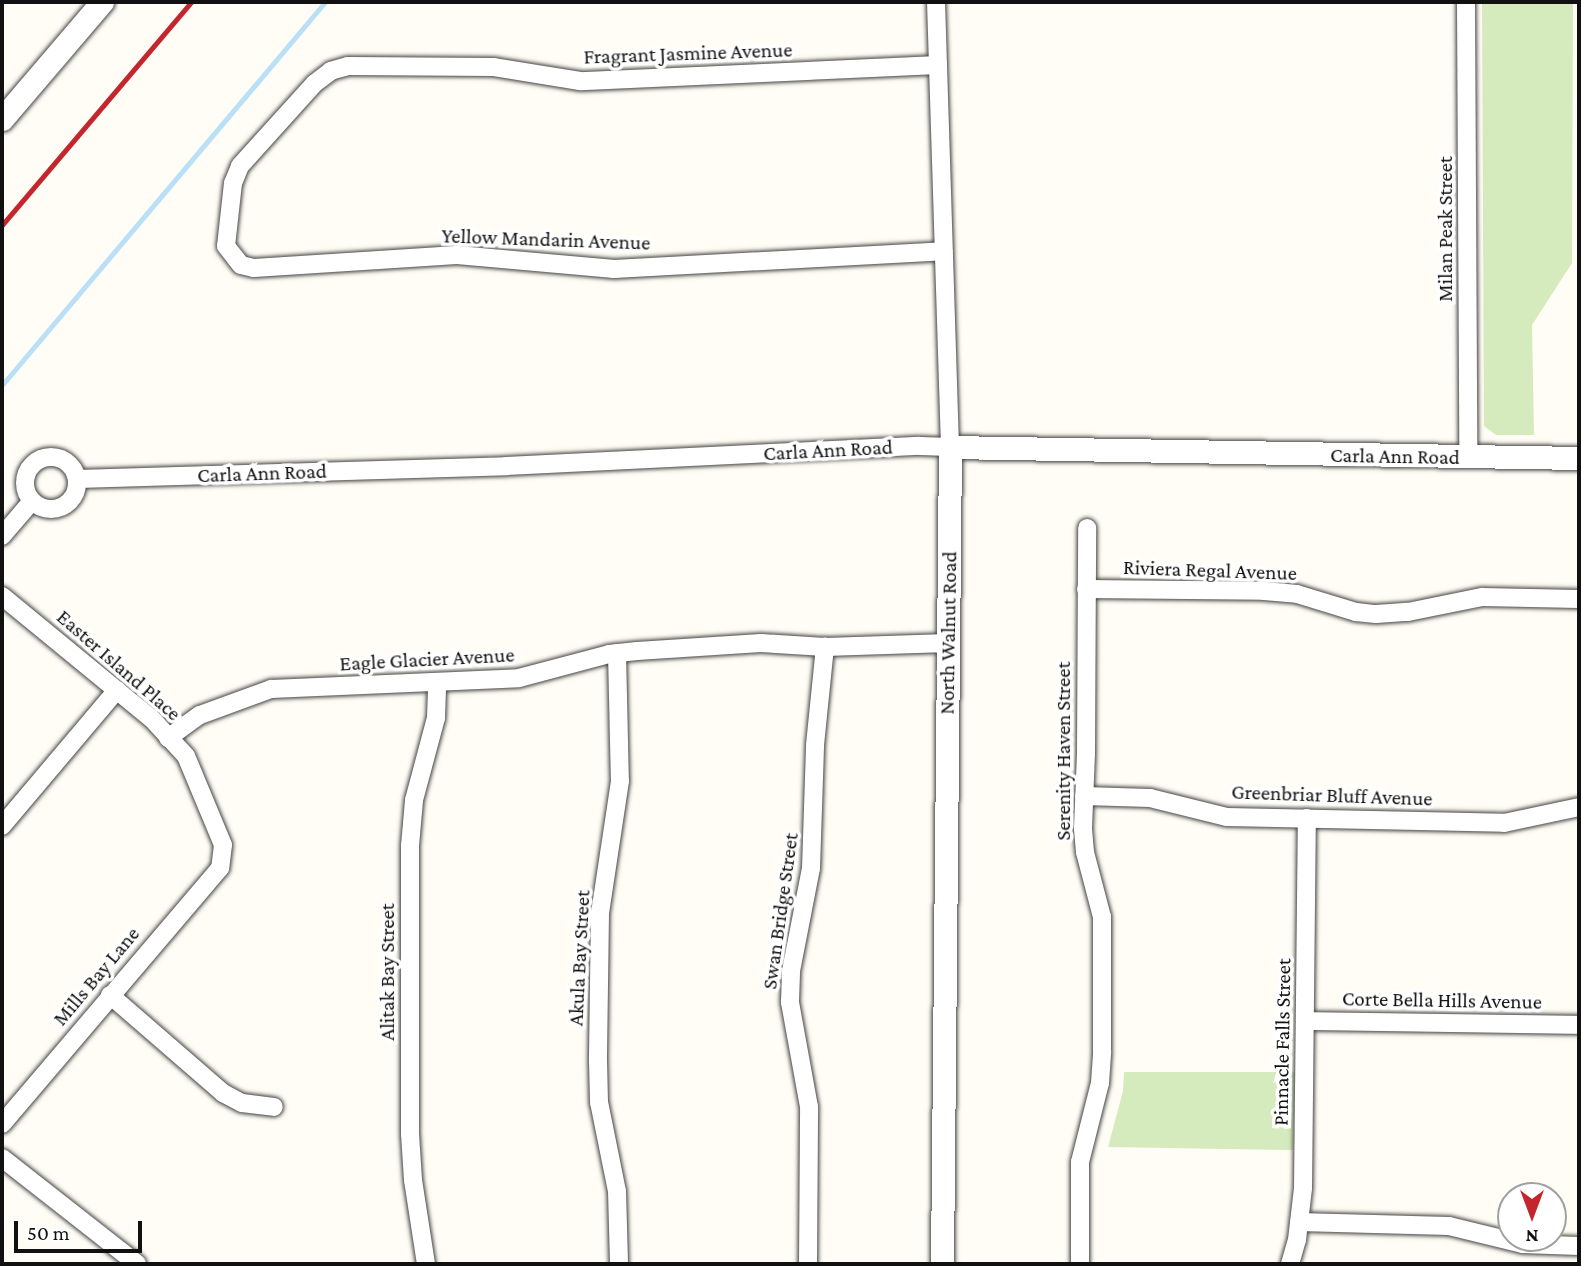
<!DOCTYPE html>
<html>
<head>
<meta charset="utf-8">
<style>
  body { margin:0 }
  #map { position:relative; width:1581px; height:1266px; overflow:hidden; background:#fffdf5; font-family:"Crimson Pro",serif }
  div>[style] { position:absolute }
  .green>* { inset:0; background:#d5ebbd }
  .stream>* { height:5px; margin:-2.5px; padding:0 2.5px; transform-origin:2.5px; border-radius:2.5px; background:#b9e0f7 }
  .roads { filter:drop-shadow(0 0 2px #444) drop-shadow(0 0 2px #444) }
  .minor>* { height:18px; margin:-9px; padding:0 9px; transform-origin:9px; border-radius:9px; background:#fff }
  .minor>.ring { margin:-9px; padding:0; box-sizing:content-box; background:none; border:18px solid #fff; border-radius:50% }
  .tertiary>* { height:23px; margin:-11.5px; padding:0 11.5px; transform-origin:11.5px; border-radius:11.5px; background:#fff }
  .rail>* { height:5px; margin:-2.5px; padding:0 2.5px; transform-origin:2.5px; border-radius:2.5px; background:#c4262e }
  span { translate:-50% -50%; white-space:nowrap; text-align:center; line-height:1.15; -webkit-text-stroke:7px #fff; paint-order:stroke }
  .street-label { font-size:21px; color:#111 }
  .frame { position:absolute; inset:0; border:4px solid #111; pointer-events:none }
  .north { position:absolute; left:1497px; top:1182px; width:70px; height:70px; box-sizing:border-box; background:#fff; border:2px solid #a0a0a0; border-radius:50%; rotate:180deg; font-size:19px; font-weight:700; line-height:28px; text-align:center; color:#111 }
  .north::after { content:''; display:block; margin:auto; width:24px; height:32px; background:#c4262e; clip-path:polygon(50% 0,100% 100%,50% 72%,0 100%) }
  .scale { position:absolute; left:14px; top:1221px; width:128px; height:32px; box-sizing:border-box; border:4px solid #111; border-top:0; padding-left:9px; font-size:21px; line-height:24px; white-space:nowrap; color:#111; -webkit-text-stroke:5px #fff; paint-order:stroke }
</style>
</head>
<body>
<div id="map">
  <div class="green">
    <div style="clip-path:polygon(1482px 2px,1573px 2px,1572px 263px,1532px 325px,1534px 435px,1496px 435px,1484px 426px)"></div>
    <div style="clip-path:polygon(1124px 1072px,1295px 1072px,1293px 1150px,1108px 1147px,1123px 1091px)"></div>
  </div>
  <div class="stream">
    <div style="left:2px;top:385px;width:501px;rotate:-49.86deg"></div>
  </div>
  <div class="roads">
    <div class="minor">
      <div style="left:1466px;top:2px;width:455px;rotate:89.7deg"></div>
      <div style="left:938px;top:65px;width:358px;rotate:177.4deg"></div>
      <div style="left:580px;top:81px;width:87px;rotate:-170.8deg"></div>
      <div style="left:494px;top:67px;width:146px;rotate:-179.6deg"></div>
      <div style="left:348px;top:66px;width:18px;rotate:164deg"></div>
      <div style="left:331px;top:71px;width:21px;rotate:143deg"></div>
      <div style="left:314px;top:84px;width:110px;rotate:132.1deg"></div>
      <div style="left:240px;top:166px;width:18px;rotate:112deg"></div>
      <div style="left:233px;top:183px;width:63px;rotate:96.3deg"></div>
      <div style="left:226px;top:246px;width:24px;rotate:52deg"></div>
      <div style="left:241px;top:265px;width:13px;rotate:13deg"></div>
      <div style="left:254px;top:268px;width:203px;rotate:-3.7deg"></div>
      <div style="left:457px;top:255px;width:158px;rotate:5.1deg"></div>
      <div style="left:614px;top:269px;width:330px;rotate:-3.1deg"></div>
      <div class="ring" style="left:25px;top:457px;width:34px;height:34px"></div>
      <div style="left:78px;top:479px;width:428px;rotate:-1.7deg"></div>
      <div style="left:506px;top:466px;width:414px;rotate:-2.8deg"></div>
      <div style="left:920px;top:446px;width:30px;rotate:2deg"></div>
      <div style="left:950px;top:447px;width:445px;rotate:-91.8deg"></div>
      <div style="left:2px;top:536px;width:46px;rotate:-49.4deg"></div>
      <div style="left:1086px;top:589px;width:178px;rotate:0.6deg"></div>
      <div style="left:1264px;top:591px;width:33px;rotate:5deg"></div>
      <div style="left:1297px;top:594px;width:62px;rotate:17deg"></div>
      <div style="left:1356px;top:612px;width:20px;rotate:6deg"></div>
      <div style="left:1376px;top:614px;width:32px;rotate:-4deg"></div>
      <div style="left:1408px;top:612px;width:76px;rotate:-11.5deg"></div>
      <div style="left:1482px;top:597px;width:97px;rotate:1.2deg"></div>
      <div style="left:2px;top:596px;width:194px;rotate:39.4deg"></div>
      <div style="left:152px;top:719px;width:50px;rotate:47.4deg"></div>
      <div style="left:186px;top:756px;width:96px;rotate:67.4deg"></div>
      <div style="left:223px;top:845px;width:23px;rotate:97deg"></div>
      <div style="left:220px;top:868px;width:336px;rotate:130.4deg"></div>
      <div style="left:617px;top:653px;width:128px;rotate:88.7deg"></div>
      <div style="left:620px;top:781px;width:134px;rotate:98.6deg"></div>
      <div style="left:600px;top:913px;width:148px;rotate:90.8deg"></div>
      <div style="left:598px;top:1061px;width:41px;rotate:88.6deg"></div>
      <div style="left:599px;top:1102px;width:91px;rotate:78.6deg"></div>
      <div style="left:617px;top:1191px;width:73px;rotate:88.4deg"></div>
      <div style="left:168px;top:738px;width:39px;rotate:-36deg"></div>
      <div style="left:200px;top:715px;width:76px;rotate:-20.1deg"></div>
      <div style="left:271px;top:689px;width:248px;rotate:-2.5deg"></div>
      <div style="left:519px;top:678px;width:93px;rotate:-14.9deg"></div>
      <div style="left:609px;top:654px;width:28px;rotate:-6deg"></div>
      <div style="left:637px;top:651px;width:124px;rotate:-3.7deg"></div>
      <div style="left:761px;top:643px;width:64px;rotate:3.6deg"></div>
      <div style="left:825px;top:647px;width:123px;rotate:-1.9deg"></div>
      <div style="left:1084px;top:796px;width:66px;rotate:1.7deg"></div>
      <div style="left:1150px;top:798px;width:79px;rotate:13.9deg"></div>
      <div style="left:1227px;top:817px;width:277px;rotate:1.2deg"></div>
      <div style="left:1504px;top:823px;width:77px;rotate:-12deg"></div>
      <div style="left:2px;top:826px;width:178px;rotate:-49.8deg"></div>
      <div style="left:110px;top:995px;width:150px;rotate:40.9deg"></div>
      <div style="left:223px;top:1093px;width:21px;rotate:28deg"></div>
      <div style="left:242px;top:1103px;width:32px;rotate:7deg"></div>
      <div style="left:1305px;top:1021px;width:274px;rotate:0.8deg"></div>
      <div style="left:2px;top:1158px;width:172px;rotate:38.1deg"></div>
      <div style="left:1299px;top:1222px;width:150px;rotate:1.5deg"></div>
      <div style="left:1449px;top:1226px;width:76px;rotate:13.7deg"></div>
      <div style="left:1523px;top:1244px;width:56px;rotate:2deg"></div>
      <div style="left:426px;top:1264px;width:85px;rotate:-98.8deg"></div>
      <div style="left:413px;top:1180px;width:46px;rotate:-93.7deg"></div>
      <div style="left:410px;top:1134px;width:288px;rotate:-90deg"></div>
      <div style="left:410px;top:846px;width:46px;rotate:-85deg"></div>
      <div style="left:414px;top:800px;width:85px;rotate:-75deg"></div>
      <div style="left:436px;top:718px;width:36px;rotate:-88deg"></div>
      <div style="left:808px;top:1264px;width:157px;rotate:-89.6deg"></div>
      <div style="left:809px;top:1107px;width:107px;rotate:-100.3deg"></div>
      <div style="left:790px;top:1002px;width:31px;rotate:-88deg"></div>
      <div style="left:791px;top:971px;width:105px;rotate:-79deg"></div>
      <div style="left:811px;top:868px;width:123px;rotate:-88.1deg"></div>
      <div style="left:815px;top:745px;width:99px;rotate:-84.2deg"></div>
      <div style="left:1080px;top:1264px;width:102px;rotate:-90deg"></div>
      <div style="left:1080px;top:1162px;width:81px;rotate:-75.8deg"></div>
      <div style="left:1100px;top:1083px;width:32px;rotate:-86deg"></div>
      <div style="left:1102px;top:1051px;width:134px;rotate:-90deg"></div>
      <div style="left:1102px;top:917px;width:67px;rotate:-104.7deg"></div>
      <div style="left:1085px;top:852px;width:24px;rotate:-95deg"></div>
      <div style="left:1083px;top:828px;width:75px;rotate:-87.7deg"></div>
      <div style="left:1086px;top:753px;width:225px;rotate:-89.7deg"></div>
      <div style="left:1290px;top:1264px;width:25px;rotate:-74deg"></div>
      <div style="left:1297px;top:1240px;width:52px;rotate:-83.4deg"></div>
      <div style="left:1303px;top:1188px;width:370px;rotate:-89.4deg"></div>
    </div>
    <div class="tertiary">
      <div style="left:2px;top:119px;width:154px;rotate:-49.5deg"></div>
      <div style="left:942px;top:1264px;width:817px;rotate:-89.44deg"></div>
      <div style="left:950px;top:447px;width:629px;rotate:1deg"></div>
    </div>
  </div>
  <div class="rail">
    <div style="left:2px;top:225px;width:292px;rotate:-49.7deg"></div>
  </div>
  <div class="street-label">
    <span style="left:688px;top:53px;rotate:-2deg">Fragrant Jasmine Avenue</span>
    <span style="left:1445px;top:229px;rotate:-90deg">Milan Peak Street</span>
    <span style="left:546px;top:239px;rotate:2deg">Yellow Mandarin Avenue</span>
    <span style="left:828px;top:450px;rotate:-3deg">Carla Ann Road</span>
    <span style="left:1395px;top:456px;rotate:1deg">Carla Ann Road</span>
    <span style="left:262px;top:473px;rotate:-2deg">Carla Ann Road</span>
    <span style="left:1210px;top:570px;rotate:2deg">Riviera Regal Avenue</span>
    <span style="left:948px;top:633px;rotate:-89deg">North Walnut Road</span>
    <span style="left:427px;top:659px;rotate:-3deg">Eagle Glacier Avenue</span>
    <span style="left:119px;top:665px;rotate:41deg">Easter Island Place</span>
    <span style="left:1063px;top:751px;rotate:-90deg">Serenity Haven Street</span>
    <span style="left:1332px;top:795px;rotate:2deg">Greenbriar Bluff Avenue</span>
    <span style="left:780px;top:911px;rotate:-82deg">Swan Bridge Street</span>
    <span style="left:579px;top:958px;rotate:-87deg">Akula Bay Street</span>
    <span style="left:387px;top:972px;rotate:-90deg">Alitak Bay Street</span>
    <span style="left:96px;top:976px;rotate:-50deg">Mills Bay Lane</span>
    <span style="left:1442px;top:1000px;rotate:1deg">Corte Bella Hills Avenue</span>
    <span style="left:1282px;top:1042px;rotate:-89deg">Pinnacle Falls Street</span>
  </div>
  <div class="frame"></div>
  <div class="north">N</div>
  <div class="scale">50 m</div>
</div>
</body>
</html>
